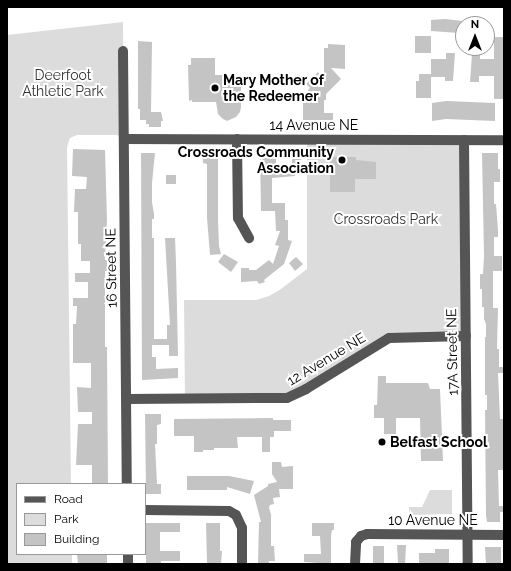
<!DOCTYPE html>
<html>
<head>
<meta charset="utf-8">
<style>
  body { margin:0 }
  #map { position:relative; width:511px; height:571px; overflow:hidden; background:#fff; font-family:Raleway,sans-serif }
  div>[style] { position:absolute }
  .green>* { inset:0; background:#dcdcdc }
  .building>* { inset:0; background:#c4c4c4 }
  .minor>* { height:10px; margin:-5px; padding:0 5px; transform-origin:5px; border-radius:5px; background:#555 }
  .dots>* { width:11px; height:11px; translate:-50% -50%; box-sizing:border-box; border:2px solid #fff; border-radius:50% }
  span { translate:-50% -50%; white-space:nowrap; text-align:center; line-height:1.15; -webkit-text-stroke:4px #fff; paint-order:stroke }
  .park-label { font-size:14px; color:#333 }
  .poi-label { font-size:14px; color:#000; font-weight:700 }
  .left { translate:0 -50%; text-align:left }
  .right { translate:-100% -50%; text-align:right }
  .street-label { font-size:14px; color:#000 }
  .frame { position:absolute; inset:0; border:8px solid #000; pointer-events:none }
  .legend { position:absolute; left:16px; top:483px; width:130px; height:72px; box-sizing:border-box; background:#fff; border:1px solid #999; margin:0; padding:5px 7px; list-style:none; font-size:12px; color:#000 }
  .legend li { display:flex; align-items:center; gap:8px; height:20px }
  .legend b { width:20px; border:1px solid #999 }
  .north { position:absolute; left:455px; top:16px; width:40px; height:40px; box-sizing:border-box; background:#fff; border:1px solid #999; border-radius:50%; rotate:0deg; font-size:11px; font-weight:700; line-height:16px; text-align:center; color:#000 }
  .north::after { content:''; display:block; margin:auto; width:14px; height:18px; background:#000; clip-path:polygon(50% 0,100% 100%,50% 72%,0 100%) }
</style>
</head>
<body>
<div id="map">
  <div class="green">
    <div style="clip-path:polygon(123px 22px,124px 139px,117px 135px,77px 135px,70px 138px,67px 147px,71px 484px,17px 484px,17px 554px,72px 554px,72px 564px,7px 564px,7px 35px)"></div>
    <div style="clip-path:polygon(307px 139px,464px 140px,466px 336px,398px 337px,295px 396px,185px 400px,184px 300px,256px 300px,269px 296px,281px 289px,307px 269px)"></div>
    <div style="clip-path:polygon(430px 490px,452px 490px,452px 514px,409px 515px,409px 507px,422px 507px)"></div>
  </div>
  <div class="building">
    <div style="clip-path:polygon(445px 19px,463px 21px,463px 31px,459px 31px,459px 33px,431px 31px,431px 20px)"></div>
    <div style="clip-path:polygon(415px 36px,431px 36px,431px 53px,415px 53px)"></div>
    <div style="clip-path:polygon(494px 37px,504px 37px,504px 99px,494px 99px,494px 76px,479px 76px,479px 82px,470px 82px,472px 54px,480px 54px,480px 59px,494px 59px)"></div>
    <div style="clip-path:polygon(138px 41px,152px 42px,151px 112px,161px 112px,163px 121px,161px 121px,161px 127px,149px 127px,149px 124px,146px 124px,146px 120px,140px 120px,140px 109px,138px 109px)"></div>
    <div style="clip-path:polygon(328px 44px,345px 45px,345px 69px,331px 68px,341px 79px,326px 94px,326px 100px,324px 100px,324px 113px,333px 113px,333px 120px,303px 120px,303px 96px,308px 96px,308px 90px,310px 88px,306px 84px,318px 72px,324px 79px,324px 48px,328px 48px)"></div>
    <div style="clip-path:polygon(446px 53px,455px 53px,453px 81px,445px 81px,445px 77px,431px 77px,431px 98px,416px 98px,416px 81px,419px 81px,419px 74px,431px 74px,431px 59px,446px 59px)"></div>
    <div style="clip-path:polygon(191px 58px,215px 58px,215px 75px,241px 75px,241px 107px,240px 112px,236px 117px,227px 121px,223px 119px,218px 114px,216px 102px,192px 102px,192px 100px,189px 101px,188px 65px,191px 65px)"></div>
    <div style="clip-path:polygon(446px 101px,495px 103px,495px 121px,446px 119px,432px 121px,432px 103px)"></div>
    <div style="clip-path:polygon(73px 149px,105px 150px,107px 220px,105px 260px,107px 260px,107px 271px,105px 271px,105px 347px,107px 347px,108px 484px,92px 484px,92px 465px,76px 465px,78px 424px,92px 424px,92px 412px,78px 412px,77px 387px,91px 388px,91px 363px,73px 363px,73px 324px,76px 324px,77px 306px,73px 306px,73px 298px,88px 298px,88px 282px,75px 282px,75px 273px,90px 273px,90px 261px,81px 261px,81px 244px,78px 244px,78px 212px,74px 212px,75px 189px,86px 189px,87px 177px,72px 176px)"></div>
    <div style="clip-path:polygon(202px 152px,218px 153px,218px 220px,219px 246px,221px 254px,210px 255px,207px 218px,207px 164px,203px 163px)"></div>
    <div style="clip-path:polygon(260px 152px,276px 152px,276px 170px,295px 169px,295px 176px,272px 178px,272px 203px,285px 203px,285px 220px,288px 220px,288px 240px,292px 241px,284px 264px,264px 280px,265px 282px,259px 284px,257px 281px,241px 282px,241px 268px,249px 268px,249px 270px,256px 270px,269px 260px,273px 264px,279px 246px,275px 245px,280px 231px,276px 231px,275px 211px,261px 211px)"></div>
    <div style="clip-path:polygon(141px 153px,155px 153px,152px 183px,152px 202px,154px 214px,154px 219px,152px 219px,152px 238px,154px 238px,154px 339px,167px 339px,167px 325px,170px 325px,165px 238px,175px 238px,176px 262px,178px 356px,169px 356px,169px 345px,152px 345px,152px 357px,156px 357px,156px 369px,178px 368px,178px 378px,142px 380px)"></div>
    <div style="clip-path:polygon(482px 153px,498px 153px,498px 169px,500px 169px,500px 182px,494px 182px,494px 204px,496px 204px,498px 230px,498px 237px,494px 237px,494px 256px,502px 256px,502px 271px,493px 271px,493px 308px,498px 308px,497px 349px,499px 349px,499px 367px,504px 367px,504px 373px,498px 373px,500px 419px,504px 419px,504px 470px,498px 470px,499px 506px,504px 506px,504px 512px,500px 512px,500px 522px,487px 522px,486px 516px,485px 410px,487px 410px,487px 395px,485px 395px,485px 337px,486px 337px,486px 324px,484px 319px,484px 307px,482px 307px,482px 289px,480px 289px,480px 274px,483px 274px,484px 256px)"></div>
    <div style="clip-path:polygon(301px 157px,301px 167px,292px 168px,292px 158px)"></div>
    <div style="clip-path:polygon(330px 157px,356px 157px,356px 160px,376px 162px,376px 179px,355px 179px,355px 192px,330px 192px)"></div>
    <div style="clip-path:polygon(166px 175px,176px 175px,176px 184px,166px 184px)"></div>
    <div style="clip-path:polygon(224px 254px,238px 262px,231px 272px,218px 262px)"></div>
    <div style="clip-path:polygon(296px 257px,303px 264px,295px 271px,289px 263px)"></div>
    <div style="clip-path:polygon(378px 376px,386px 376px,386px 383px,428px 383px,430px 389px,440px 389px,443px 461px,421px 461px,420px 418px,396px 418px,396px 434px,384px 434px,384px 418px,374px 418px,374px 405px,377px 405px)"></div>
    <div style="clip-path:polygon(145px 414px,161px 414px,161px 424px,157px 425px,157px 444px,155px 444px,157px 484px,161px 484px,161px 494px,146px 494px)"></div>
    <div style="clip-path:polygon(273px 418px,273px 420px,291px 420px,291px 431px,274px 431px,274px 437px,270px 437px,270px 452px,262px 452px,262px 437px,237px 437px,238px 448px,214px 448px,214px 450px,203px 450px,203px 452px,194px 452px,194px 436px,174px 436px,174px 419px)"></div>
    <div style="clip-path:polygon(272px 462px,281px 462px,282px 467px,293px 466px,293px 489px,279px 489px,280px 497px,273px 498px,274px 504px,270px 505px,269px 507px,271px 515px,271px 546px,274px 546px,275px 561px,269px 561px,269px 564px,258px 564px,259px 522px,261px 522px,254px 495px,268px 486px,268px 484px,277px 482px,272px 474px)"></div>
    <div style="clip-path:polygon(187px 476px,229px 476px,254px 481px,250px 494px,227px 487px,227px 490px,187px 490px)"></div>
    <div style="clip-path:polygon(146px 523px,180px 523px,180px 532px,160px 532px,160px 551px,180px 551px,180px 561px,161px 561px,161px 564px,146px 564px)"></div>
    <div style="clip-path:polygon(206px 523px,220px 523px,220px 551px,222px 551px,221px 564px,207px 564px)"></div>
    <div style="clip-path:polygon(312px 523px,334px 523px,334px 530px,332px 530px,331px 536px,331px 564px,304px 562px,304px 554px,321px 554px,320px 536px,312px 536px)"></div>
    <div style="clip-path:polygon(397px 545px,406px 545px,405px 564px,398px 564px)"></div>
    <div style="clip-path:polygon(373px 546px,384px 546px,384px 564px,373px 564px)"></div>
    <div style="clip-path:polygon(485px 547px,501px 547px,501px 564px,486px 564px)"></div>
    <div style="clip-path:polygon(435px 549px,449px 549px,449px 564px,419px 564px,419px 553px,435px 553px)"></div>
    <div style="clip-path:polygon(77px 554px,107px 554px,107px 564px,78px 564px)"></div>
  </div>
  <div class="minor">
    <div style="left:123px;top:51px;width:433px;rotate:89.5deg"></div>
    <div style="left:124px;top:139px;width:380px;rotate:0.2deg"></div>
    <div style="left:237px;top:139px;width:79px;rotate:89.3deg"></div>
    <div style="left:238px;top:218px;width:23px;rotate:61deg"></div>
    <div style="left:464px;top:140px;width:424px;rotate:89.5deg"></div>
    <div style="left:127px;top:399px;width:160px;rotate:-0.4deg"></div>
    <div style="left:287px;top:398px;width:21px;rotate:-25deg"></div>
    <div style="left:306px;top:389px;width:97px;rotate:-31.6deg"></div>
    <div style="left:389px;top:338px;width:77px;rotate:-1.5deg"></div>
    <div style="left:145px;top:510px;width:84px;rotate:0.7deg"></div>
    <div style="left:229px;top:511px;width:8px;rotate:30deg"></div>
    <div style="left:236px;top:515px;width:14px;rotate:65deg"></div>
    <div style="left:242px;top:528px;width:36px;rotate:90deg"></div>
    <div style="left:128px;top:554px;width:10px;rotate:90deg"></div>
    <div style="left:355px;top:564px;width:22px;rotate:-87deg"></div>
    <div style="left:356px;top:542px;width:8px;rotate:-50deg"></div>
    <div style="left:361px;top:536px;width:6px;rotate:-18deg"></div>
    <div style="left:367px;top:534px;width:137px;rotate:0.4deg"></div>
  </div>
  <div class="dots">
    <div style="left:215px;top:88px;background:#000"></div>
    <div style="left:342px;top:160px;background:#000"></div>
    <div style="left:382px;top:442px;background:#000"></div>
  </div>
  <div class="park-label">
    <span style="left:63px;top:83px">Deerfoot<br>Athletic Park</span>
    <span style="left:386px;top:219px">Crossroads Park</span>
  </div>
  <div class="poi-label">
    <span class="left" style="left:223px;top:88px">Mary Mother of<br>the Redeemer</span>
    <span class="right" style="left:334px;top:160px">Crossroads Community<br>Association</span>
    <span class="left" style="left:390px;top:442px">Belfast School</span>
  </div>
  <div class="street-label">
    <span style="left:314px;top:125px">14 Avenue NE</span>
    <span style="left:111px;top:268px;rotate:-91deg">16 Street NE</span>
    <span style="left:452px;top:352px;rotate:-91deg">17A Street NE</span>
    <span style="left:326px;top:359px;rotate:-31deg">12 Avenue NE</span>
    <span style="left:433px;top:520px">10 Avenue NE</span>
  </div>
  <div class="frame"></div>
  <ul class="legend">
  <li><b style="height:5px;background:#555"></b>Road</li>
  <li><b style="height:11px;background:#dcdcdc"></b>Park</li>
  <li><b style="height:11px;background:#c4c4c4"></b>Building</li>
  </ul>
  <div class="north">N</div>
</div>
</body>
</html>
